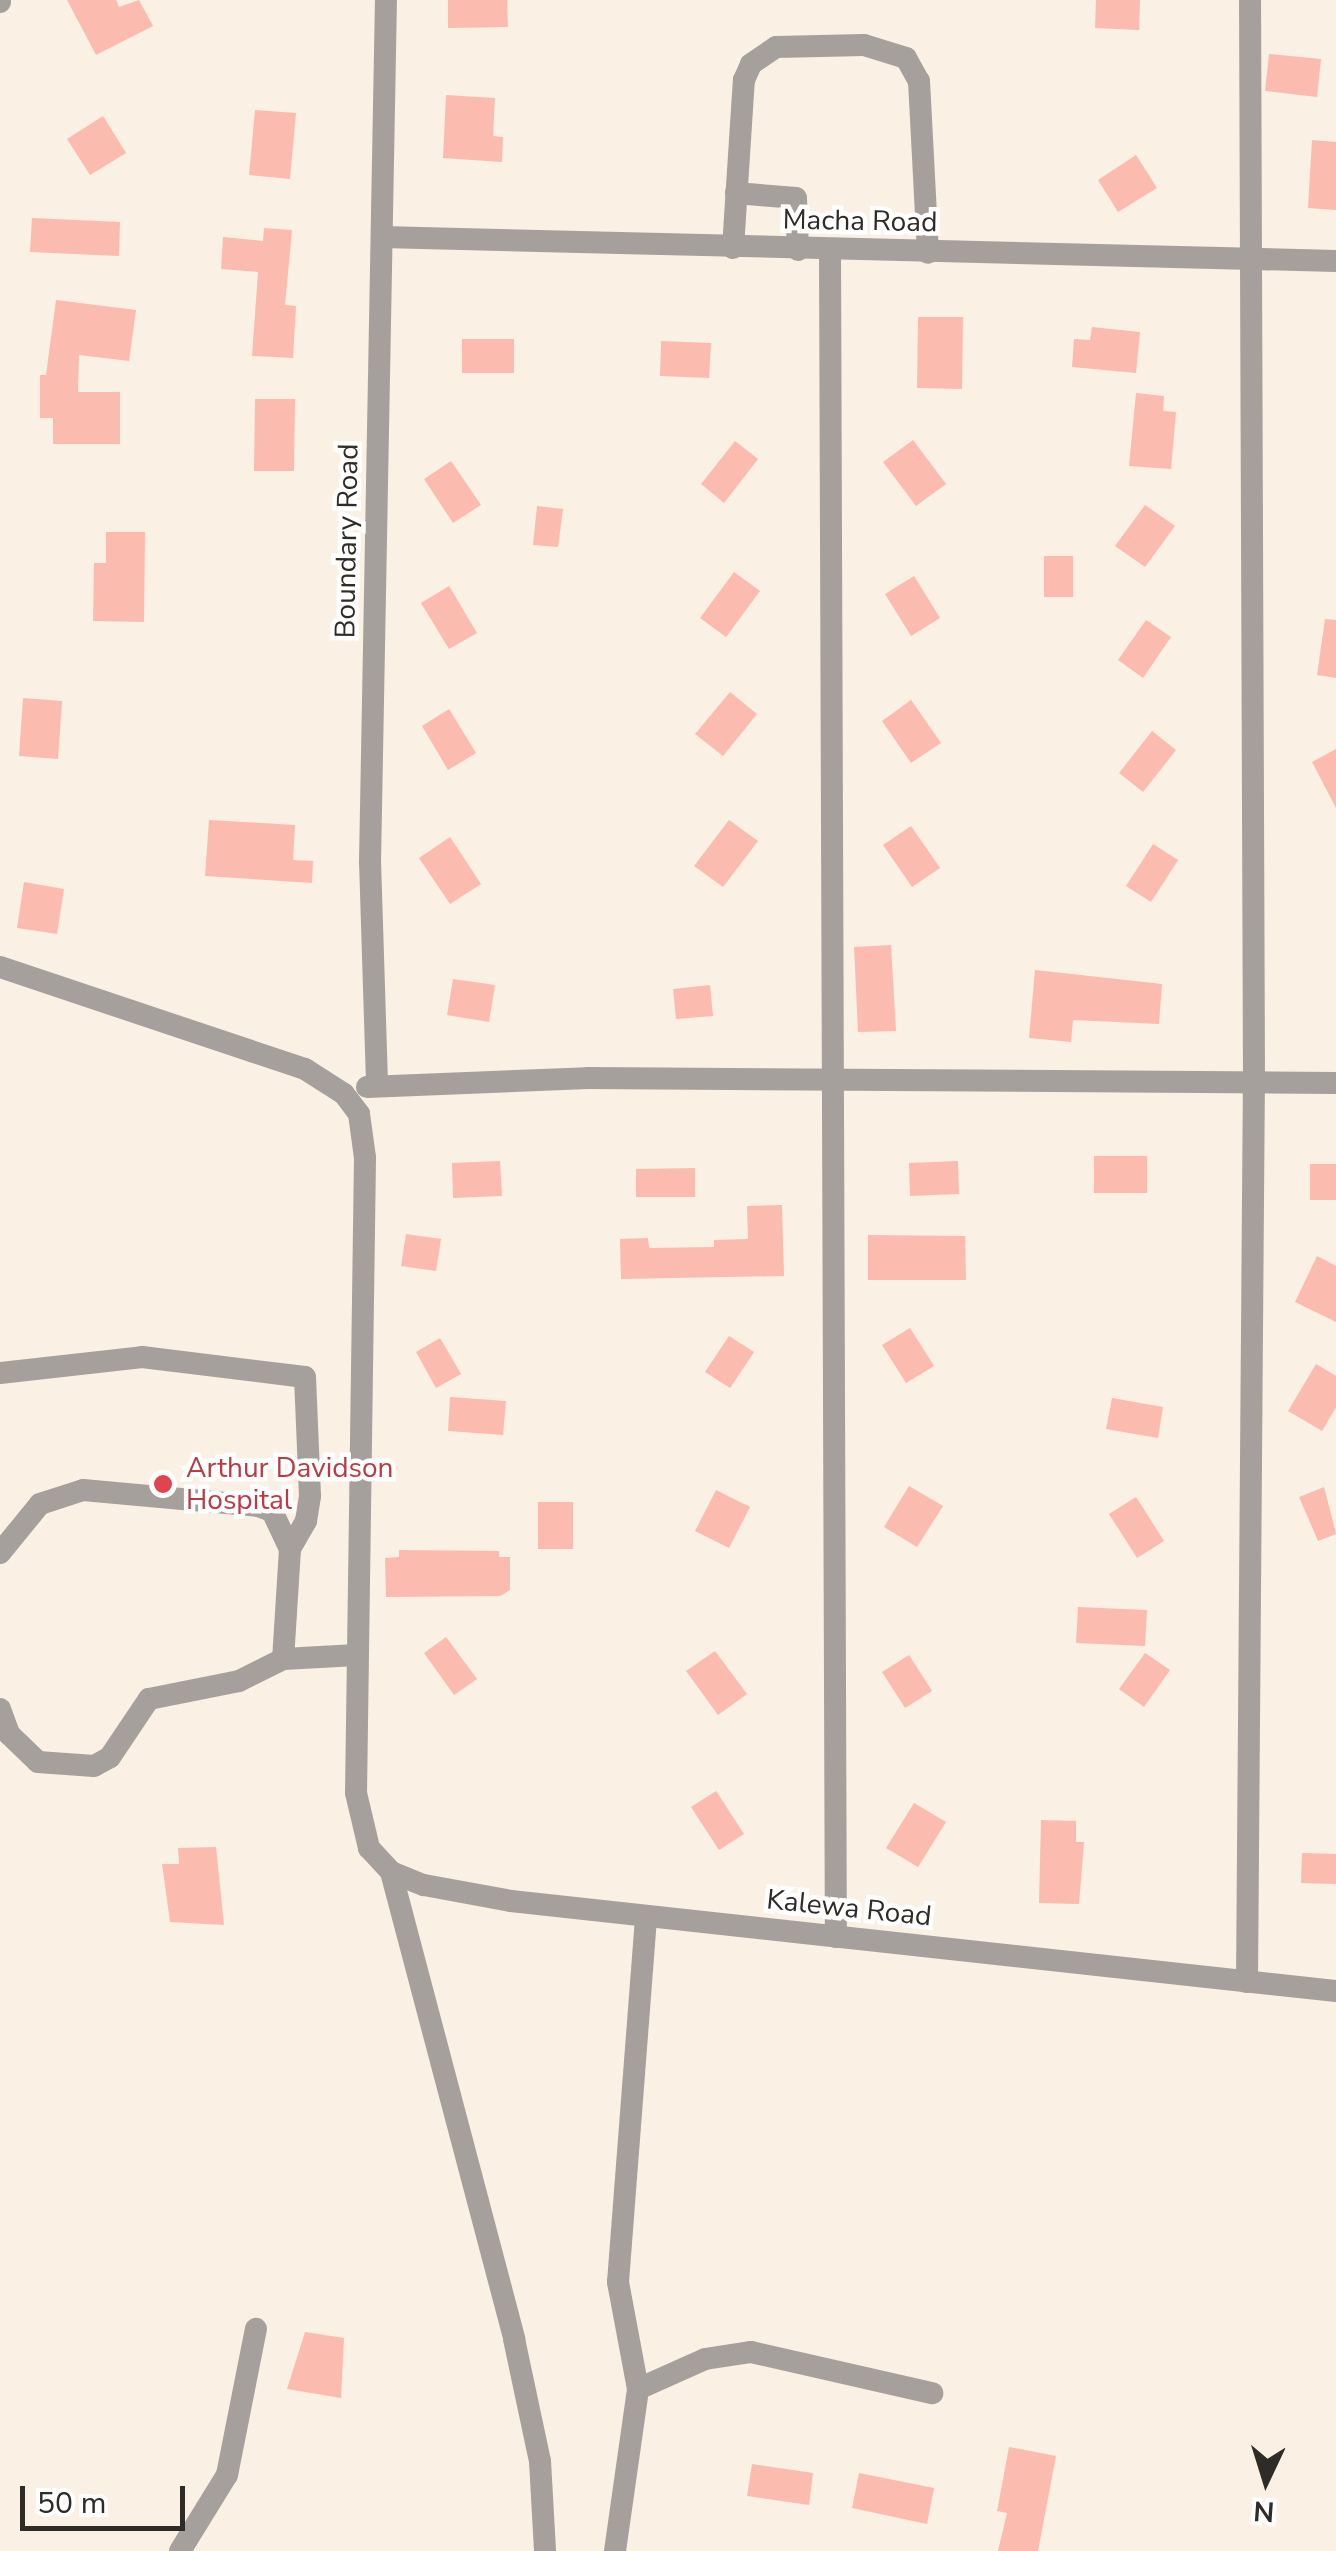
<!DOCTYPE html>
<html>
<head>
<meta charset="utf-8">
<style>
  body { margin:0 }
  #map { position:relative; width:1336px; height:2551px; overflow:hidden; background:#faf0e3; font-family:"Nunito Sans",sans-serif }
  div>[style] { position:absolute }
  .building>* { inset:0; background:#fbbcaf }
  .minor>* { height:22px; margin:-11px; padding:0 11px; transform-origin:11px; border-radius:11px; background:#a5a09b }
  .dots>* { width:28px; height:28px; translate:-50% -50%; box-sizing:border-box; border:5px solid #fefffe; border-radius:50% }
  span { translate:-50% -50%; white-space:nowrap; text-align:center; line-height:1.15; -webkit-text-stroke:9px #fefffe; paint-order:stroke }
  .street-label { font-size:28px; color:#2f2b27 }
  .health-label { font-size:28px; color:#be3a42 }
  .left { translate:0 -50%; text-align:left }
  .north { position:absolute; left:1216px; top:2431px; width:100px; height:100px; -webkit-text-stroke:8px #fefffe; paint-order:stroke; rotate:184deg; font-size:28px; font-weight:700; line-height:40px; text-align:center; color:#2f2b27 }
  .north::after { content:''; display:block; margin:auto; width:35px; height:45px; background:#2f2b27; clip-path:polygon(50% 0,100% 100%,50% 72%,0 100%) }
  .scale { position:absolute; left:20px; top:2486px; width:165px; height:45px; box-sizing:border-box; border:5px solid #2f2b27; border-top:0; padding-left:12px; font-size:30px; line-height:35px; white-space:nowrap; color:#2f2b27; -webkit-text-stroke:8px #fefffe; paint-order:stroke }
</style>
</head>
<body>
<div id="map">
  <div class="building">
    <div style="clip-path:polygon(67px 0,116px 0,119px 7px,139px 0,153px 26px,96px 55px)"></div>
    <div style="clip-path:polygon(448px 0,507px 0,508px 27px,448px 28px)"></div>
    <div style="clip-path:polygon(1096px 0,1140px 0,1139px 30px,1095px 28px)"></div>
    <div style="clip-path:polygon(1269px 54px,1321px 59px,1317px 97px,1265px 91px)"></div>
    <div style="clip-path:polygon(446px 95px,495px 98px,493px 136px,503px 137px,502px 162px,443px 158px)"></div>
    <div style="clip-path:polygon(255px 110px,296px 113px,290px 179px,249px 175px)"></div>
    <div style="clip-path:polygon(103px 116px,126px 153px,90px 175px,67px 139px)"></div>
    <div style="clip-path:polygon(1312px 140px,1336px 142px,1336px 210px,1308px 208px)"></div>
    <div style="clip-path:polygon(1136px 155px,1157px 188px,1118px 212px,1098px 180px)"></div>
    <div style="clip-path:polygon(32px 218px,120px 222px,119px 256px,30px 252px)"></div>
    <div style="clip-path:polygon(264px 228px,292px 230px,285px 305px,296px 306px,293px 358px,252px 356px,258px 272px,221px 269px,223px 237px,263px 241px)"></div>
    <div style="clip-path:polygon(56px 300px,136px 310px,129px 361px,79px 355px,78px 392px,120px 392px,120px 444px,53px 444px,53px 418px,40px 418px,40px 375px,46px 375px)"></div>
    <div style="clip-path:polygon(918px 317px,963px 317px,962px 389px,917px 388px)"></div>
    <div style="clip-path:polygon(1092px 327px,1140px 332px,1136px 373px,1072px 367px,1074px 339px,1090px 340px)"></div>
    <div style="clip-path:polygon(462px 339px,514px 339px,514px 373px,462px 373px)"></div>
    <div style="clip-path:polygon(661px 341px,711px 343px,709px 378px,660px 376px)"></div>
    <div style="clip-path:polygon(1136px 393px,1164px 396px,1163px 411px,1176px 412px,1171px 469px,1129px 466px)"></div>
    <div style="clip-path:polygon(255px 399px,295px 399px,294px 471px,254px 471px)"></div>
    <div style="clip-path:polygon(913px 440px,946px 484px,916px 506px,883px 462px)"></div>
    <div style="clip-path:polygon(735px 441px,758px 459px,724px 503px,701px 484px)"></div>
    <div style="clip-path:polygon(451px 461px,481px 505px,453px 523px,424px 479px)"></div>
    <div style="clip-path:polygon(1145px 505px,1175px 526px,1145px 567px,1115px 546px)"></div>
    <div style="clip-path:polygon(537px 506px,563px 509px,558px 547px,533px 545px)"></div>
    <div style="clip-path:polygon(106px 532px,145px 532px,144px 622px,93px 621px,94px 563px,106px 563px)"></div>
    <div style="clip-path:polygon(1044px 556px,1073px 556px,1073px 597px,1044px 597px)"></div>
    <div style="clip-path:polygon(734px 572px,760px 591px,726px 637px,700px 618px)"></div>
    <div style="clip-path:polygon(914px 576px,940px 618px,911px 636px,885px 594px)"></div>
    <div style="clip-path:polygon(449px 586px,477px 633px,449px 649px,421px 603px)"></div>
    <div style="clip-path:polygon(1325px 619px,1336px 620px,1336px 678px,1317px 675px)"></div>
    <div style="clip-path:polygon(1146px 620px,1171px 637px,1143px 678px,1118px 660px)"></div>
    <div style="clip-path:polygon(730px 692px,757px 714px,723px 756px,695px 734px)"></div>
    <div style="clip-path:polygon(23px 698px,62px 701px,58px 759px,19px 756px)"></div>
    <div style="clip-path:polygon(911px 700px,941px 743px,911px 763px,882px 721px)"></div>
    <div style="clip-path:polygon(449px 709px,476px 753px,448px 770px,422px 726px)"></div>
    <div style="clip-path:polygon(1152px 731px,1176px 750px,1143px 792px,1119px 773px)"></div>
    <div style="clip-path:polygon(1336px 749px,1336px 808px,1312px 762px)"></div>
    <div style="clip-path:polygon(209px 820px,295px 825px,293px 860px,313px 861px,312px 883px,205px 876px)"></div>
    <div style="clip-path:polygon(729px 820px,758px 841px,723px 887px,694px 866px)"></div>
    <div style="clip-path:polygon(911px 826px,940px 868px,912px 887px,883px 845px)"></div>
    <div style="clip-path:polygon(450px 837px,481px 884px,450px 904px,419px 858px)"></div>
    <div style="clip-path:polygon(1153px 844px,1178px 860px,1151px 902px,1126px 886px)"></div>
    <div style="clip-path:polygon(24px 882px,64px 889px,57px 934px,17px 928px)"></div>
    <div style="clip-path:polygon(891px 945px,896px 1031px,858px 1032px,854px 947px)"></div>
    <div style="clip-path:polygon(1035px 970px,1162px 984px,1159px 1024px,1073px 1020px,1071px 1042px,1029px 1038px)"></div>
    <div style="clip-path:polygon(453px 979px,495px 985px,489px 1022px,447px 1015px)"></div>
    <div style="clip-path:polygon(710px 985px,713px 1016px,676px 1019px,673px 989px)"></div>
    <div style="clip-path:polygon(1094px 1156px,1147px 1156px,1147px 1193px,1094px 1193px)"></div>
    <div style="clip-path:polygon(500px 1161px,502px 1196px,453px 1198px,452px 1163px)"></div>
    <div style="clip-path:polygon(958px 1161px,959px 1194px,910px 1196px,909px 1163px)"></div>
    <div style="clip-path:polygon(1310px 1164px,1336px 1164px,1336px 1200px,1310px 1200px)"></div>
    <div style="clip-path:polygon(695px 1168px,695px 1197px,636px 1197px,636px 1169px)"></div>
    <div style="clip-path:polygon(782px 1205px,784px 1276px,621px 1279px,620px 1239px,648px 1238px,649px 1248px,714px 1247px,714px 1240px,748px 1239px,747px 1206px)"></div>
    <div style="clip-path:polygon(406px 1234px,441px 1239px,436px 1271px,401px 1266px)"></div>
    <div style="clip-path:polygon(868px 1235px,965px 1236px,966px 1280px,868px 1280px)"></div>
    <div style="clip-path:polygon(1317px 1256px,1336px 1266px,1336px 1322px,1295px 1302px)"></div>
    <div style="clip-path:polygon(910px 1328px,934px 1366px,906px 1383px,882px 1345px)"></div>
    <div style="clip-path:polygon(729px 1336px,754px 1352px,730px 1388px,705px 1372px)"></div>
    <div style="clip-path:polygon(440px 1338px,461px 1374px,436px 1388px,416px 1352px)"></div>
    <div style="clip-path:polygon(1316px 1364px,1336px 1376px,1336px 1407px,1322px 1431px,1288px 1411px)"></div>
    <div style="clip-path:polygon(450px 1397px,506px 1401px,503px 1435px,448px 1431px)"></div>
    <div style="clip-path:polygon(1112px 1398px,1163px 1407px,1158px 1438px,1106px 1429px)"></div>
    <div style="clip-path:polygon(909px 1486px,943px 1506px,917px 1547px,884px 1527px)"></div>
    <div style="clip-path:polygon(1324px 1487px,1336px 1534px,1318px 1541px,1299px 1497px)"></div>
    <div style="clip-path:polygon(716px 1490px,750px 1507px,729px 1548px,695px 1531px)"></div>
    <div style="clip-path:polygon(1136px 1497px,1164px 1541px,1137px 1558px,1109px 1514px)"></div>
    <div style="clip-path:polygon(538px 1502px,573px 1502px,573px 1549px,538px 1549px)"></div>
    <div style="clip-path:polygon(399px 1550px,499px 1551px,499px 1557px,510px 1557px,510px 1590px,500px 1596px,386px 1597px,385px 1558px,399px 1557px)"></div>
    <div style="clip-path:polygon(1078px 1607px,1147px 1610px,1145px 1646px,1076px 1643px)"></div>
    <div style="clip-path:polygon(446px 1637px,477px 1679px,454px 1695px,424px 1653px)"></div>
    <div style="clip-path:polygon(715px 1651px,747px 1694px,718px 1715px,686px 1671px)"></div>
    <div style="clip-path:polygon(1145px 1653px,1170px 1670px,1144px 1707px,1119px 1689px)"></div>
    <div style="clip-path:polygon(909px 1655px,932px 1691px,905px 1708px,882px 1672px)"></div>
    <div style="clip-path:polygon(716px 1791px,744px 1834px,719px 1850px,691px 1807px)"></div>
    <div style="clip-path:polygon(914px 1803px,946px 1822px,918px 1867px,886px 1848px)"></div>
    <div style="clip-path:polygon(1041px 1820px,1076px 1821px,1076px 1842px,1084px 1842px,1079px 1904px,1039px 1903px)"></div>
    <div style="clip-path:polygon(216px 1847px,224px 1925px,170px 1922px,162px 1864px,179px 1864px,178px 1848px)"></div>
    <div style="clip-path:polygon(1302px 1853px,1336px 1854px,1336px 1884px,1301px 1883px)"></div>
    <div style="clip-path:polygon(305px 2332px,344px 2338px,341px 2398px,287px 2389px)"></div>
    <div style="clip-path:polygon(1009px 2447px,1056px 2456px,1038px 2551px,998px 2551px,1007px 2513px,997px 2511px)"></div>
    <div style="clip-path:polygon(752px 2464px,813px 2473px,809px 2505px,747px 2496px)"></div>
    <div style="clip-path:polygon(859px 2473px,934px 2488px,927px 2524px,852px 2508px)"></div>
  </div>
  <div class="minor">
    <div style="left:0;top:2px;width:2px;rotate:-90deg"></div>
    <div style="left:736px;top:193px;width:60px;rotate:4.8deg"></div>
    <div style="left:796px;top:198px;width:52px;rotate:87.8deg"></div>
    <div style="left:382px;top:237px;width:954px;rotate:1.44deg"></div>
    <div style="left:733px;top:248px;width:168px;rotate:-86.3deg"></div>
    <div style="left:744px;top:80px;width:17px;rotate:-66deg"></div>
    <div style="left:751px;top:64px;width:30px;rotate:-34deg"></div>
    <div style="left:776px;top:47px;width:88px;rotate:-1.3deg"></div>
    <div style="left:864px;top:45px;width:44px;rotate:17.2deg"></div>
    <div style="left:906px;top:58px;width:26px;rotate:61deg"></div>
    <div style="left:919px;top:81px;width:172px;rotate:87deg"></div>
    <div style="left:830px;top:251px;width:1686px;rotate:89.8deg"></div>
    <div style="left:0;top:967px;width:322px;rotate:18.5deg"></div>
    <div style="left:305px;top:1069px;width:46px;rotate:32.7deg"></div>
    <div style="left:344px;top:1094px;width:25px;rotate:53deg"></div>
    <div style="left:359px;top:1114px;width:44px;rotate:82.2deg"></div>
    <div style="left:365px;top:1158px;width:635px;rotate:90.81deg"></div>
    <div style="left:356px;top:1793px;width:57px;rotate:76.7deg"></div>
    <div style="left:369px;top:1848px;width:33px;rotate:47deg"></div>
    <div style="left:391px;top:1872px;width:35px;rotate:22deg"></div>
    <div style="left:424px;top:1885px;width:88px;rotate:10.4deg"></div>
    <div style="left:511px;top:1901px;width:830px;rotate:6.23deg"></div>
    <div style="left:377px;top:1083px;width:220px;rotate:-91.8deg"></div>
    <div style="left:370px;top:863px;width:863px;rotate:-88.94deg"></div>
    <div style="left:367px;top:1087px;width:221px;rotate:-2.3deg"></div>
    <div style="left:588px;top:1078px;width:748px;rotate:0.38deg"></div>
    <div style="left:0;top:1373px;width:143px;rotate:-6.4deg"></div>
    <div style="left:142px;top:1357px;width:164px;rotate:7deg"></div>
    <div style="left:305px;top:1377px;width:119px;rotate:87.6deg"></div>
    <div style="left:310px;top:1496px;width:25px;rotate:99deg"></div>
    <div style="left:306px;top:1521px;width:32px;rotate:120deg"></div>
    <div style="left:290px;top:1549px;width:110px;rotate:93.6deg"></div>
    <div style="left:0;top:1553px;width:63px;rotate:-50.8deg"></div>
    <div style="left:40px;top:1504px;width:45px;rotate:-18deg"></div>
    <div style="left:83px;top:1490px;width:176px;rotate:5.2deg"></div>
    <div style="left:258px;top:1506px;width:15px;rotate:20deg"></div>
    <div style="left:272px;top:1511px;width:42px;rotate:64.7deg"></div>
    <div style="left:0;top:1709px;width:27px;rotate:70deg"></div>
    <div style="left:9px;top:1734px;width:40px;rotate:44deg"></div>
    <div style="left:38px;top:1762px;width:56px;rotate:4.1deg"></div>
    <div style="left:94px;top:1766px;width:18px;rotate:-29deg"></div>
    <div style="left:110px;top:1757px;width:70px;rotate:-56.1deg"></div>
    <div style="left:149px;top:1699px;width:92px;rotate:-11.3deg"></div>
    <div style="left:239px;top:1681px;width:49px;rotate:-26.6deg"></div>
    <div style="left:283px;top:1659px;width:74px;rotate:-3.1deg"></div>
    <div style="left:391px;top:1872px;width:483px;rotate:75.2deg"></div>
    <div style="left:514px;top:2339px;width:125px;rotate:78deg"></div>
    <div style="left:540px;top:2461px;width:90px;rotate:86.8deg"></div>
    <div style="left:1247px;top:1982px;width:902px;rotate:-89.56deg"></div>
    <div style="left:1254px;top:1080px;width:1080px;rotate:-90.21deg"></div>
    <div style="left:638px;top:2389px;width:73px;rotate:-24.1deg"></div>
    <div style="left:705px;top:2359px;width:47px;rotate:-8.7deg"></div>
    <div style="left:751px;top:2352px;width:186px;rotate:12.8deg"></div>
    <div style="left:180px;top:2551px;width:89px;rotate:-58.3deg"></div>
    <div style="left:227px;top:2475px;width:149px;rotate:-78.8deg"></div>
    <div style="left:615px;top:2551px;width:164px;rotate:-81.9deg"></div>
    <div style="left:638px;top:2389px;width:109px;rotate:-100.6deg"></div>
    <div style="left:618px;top:2282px;width:365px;rotate:-85.6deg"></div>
  </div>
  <div class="dots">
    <div style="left:163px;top:1484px;background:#e0444e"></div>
  </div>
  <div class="street-label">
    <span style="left:860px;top:221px;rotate:1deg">Macha Road</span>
    <span style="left:347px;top:541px;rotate:-89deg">Boundary Road</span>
    <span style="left:849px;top:1908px;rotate:6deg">Kalewa Road</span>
  </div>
  <div class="health-label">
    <span class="left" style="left:186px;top:1484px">Arthur Davidson<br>Hospital</span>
  </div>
  <div class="north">N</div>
  <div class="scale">50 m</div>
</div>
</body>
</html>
